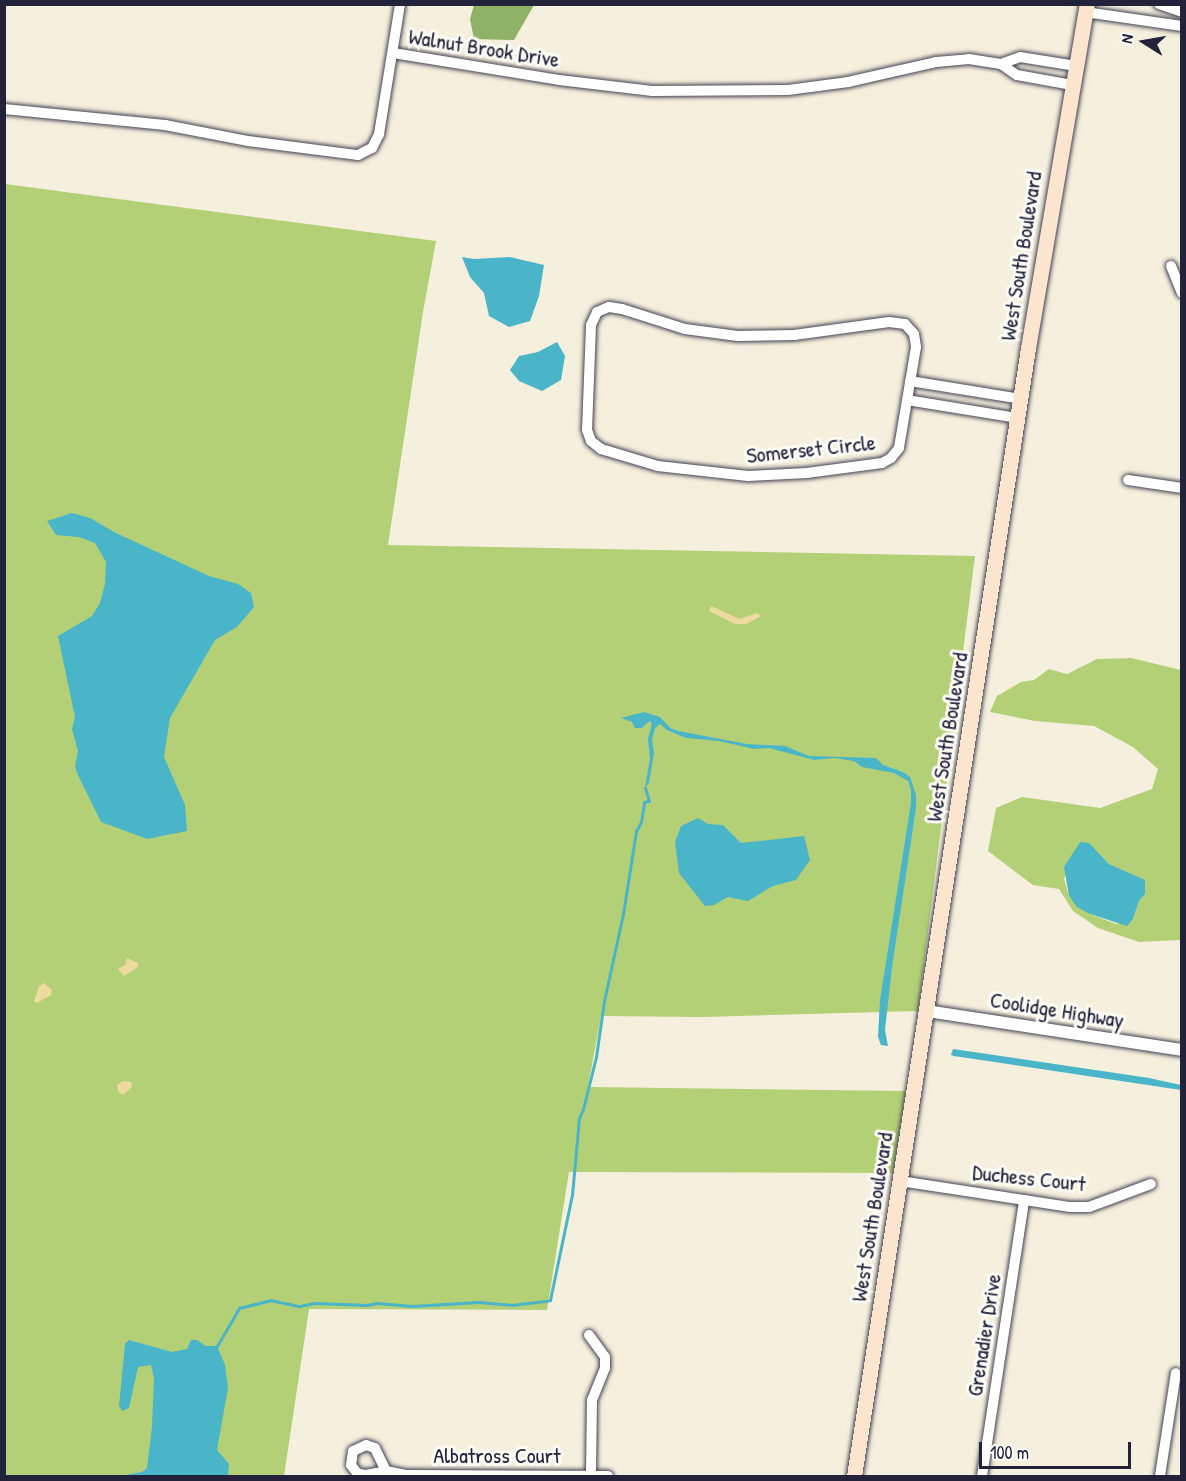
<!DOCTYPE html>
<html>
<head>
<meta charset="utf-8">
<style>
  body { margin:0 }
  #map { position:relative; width:1186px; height:1481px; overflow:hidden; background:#f5efdd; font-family:"Patrick Hand",sans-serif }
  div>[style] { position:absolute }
  .green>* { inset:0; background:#b4d076 }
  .forest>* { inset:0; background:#8fb267 }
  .sand>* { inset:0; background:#eeda9e }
  .water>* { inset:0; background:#4ab4c8 }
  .stream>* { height:3px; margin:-1.5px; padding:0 1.5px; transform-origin:1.5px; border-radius:1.5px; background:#4ab4c8 }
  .roads { filter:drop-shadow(0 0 2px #424153) drop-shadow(0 0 2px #424153) }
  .minor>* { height:10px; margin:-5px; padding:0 5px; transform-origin:5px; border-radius:5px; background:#fff }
  .tertiary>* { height:12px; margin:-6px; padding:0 6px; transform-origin:6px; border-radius:6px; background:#fff }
  .secondary>* { height:15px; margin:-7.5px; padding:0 7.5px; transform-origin:7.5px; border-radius:7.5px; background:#fce5cf }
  span { translate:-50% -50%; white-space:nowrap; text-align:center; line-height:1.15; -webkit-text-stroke:6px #fdfcf7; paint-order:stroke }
  .street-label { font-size:22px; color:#22223b }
  .frame { position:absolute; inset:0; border:6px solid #22223b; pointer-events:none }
  .north { position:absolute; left:1114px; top:12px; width:60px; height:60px; -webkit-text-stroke:4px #fdfcf7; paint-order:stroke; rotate:281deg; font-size:16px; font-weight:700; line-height:24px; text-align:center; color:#22223b }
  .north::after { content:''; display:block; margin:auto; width:21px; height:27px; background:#22223b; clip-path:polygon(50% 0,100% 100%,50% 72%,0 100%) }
  .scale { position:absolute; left:979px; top:1442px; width:152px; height:27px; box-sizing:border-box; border:3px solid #22223b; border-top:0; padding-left:8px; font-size:18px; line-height:21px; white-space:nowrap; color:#22223b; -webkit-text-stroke:4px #fdfcf7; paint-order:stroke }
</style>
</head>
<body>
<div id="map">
  <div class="green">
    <div style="clip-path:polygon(5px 184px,436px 241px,423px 312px,388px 545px,975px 556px,918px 1011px,703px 1017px,601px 1016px,588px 1087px,906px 1091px,893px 1173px,569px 1172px,547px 1310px,309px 1309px,284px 1476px,5px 1476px)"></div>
    <div style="clip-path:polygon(evenodd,1131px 658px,1181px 670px,1180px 940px,1139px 942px,1098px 928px,1073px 911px,1059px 889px,1033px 885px,988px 851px,996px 808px,1022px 797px,1100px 808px,1152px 789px,1158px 769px,1133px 747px,1094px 726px,1035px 721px,990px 712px,997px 696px,1021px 682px,1034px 680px,1049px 669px,1067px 674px,1097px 659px,1131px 658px,1080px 842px,1089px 844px,1109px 864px,1135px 876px,1145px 894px,1139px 901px,1133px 919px,1116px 924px,1090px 914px,1069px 896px,1064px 879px,1080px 842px)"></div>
  </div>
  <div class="forest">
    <div style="clip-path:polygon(474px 5px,474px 4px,534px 5px,514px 40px,474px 39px,470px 19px)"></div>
  </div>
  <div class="sand">
    <div style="clip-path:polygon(711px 606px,739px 619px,757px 613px,761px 616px,747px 624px,735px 624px,709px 611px)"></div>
    <div style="clip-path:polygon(127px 958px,138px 963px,138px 967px,124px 976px,118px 969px,125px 965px)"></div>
    <div style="clip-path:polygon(44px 983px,52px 990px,51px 995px,37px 1003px,34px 1001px,39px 986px)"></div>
    <div style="clip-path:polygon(123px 1081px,131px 1082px,132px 1087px,123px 1095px,118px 1092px,117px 1085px)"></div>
  </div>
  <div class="water">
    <div style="clip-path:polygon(462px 257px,474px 259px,510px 257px,544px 265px,539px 296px,530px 321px,509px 327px,489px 316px,484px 293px,470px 277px)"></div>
    <div style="clip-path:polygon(557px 342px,565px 356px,561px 380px,542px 391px,519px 381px,510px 370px,519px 356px,538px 352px)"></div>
    <div style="clip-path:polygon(72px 513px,90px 518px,116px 533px,209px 576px,238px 584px,251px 593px,254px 607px,237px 627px,215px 640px,170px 718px,164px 757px,185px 805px,187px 831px,147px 839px,101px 822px,77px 773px,75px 766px,78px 751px,72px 729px,75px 717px,58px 636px,92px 616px,100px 603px,105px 584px,106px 562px,95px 543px,79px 537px,56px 535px,47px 521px)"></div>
    <div style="clip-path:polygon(644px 712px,660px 717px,670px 728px,678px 731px,747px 744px,785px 746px,809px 756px,876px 758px,883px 765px,903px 772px,910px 777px,916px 795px,916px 808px,892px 967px,885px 1030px,888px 1046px,881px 1045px,878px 1037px,880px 1000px,911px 803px,911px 790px,908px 781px,894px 773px,862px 767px,854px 761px,835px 758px,814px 760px,769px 748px,754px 749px,719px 741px,686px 738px,667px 730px,660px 724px,655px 728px,652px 740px,654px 753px,649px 783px,645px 788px,650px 758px,648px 739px,652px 723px,649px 721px,642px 728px,635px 728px,632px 722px,621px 718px)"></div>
    <div style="clip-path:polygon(698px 818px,708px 824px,723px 825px,741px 843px,804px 836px,810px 860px,796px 880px,773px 886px,748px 901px,728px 897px,714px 905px,705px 906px,679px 873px,675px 842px,681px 826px)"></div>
    <div style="clip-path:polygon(1080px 842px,1089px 843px,1109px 864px,1145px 880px,1145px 894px,1139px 901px,1133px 919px,1127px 926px,1090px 914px,1077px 907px,1069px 896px,1064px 867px)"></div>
    <div style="clip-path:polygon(953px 1049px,1149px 1078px,1181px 1085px,1181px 1090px,954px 1056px,951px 1055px)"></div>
    <div style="clip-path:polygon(129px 1340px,172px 1352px,187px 1349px,191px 1340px,197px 1340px,206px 1346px,217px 1346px,225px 1365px,228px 1388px,217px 1450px,229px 1464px,228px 1476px,119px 1476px,142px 1472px,147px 1468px,152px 1426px,154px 1379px,151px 1365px,138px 1367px,129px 1408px,122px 1411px,119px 1406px,125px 1344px)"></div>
  </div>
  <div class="stream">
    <div style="left:217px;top:1346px;width:44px;rotate:-59.9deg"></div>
    <div style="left:239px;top:1308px;width:32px;rotate:-14deg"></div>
    <div style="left:270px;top:1300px;width:30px;rotate:12deg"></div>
    <div style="left:299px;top:1306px;width:16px;rotate:-11deg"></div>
    <div style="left:315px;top:1303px;width:52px;rotate:2.2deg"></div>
    <div style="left:367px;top:1305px;width:10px;rotate:-11deg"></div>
    <div style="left:377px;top:1303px;width:35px;rotate:5deg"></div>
    <div style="left:412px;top:1306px;width:67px;rotate:-3.4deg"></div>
    <div style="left:479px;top:1302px;width:33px;rotate:5deg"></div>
    <div style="left:512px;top:1305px;width:38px;rotate:-7deg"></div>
    <div style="left:550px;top:1300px;width:107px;rotate:-78.2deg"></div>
    <div style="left:572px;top:1195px;width:77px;rotate:-84.8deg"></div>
    <div style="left:579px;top:1118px;width:10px;rotate:-66deg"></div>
    <div style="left:583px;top:1109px;width:54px;rotate:-76deg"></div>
    <div style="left:596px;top:1057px;width:57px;rotate:-81.9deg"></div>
    <div style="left:604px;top:1001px;width:89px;rotate:-77.7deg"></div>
    <div style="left:623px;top:914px;width:84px;rotate:-81.1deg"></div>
    <div style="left:636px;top:831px;width:10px;rotate:-61deg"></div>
    <div style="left:641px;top:822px;width:20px;rotate:-81deg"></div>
    <div style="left:644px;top:802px;width:5px;rotate:-11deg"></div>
    <div style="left:649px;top:801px;width:14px;rotate:-107deg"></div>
  </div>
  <div class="roads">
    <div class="minor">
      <div style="left:1159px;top:4px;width:24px;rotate:19deg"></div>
      <div style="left:1085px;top:12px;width:98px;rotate:8.2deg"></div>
      <div style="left:393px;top:53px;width:168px;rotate:9.2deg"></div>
      <div style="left:559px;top:80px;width:94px;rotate:6.7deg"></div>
      <div style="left:652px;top:91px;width:136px;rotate:-0.4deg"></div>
      <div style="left:788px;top:90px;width:61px;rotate:-7.6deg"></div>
      <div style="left:848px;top:82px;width:90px;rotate:-12.8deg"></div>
      <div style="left:936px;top:62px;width:33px;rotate:-5deg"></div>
      <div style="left:969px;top:59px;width:32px;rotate:9deg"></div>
      <div style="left:1001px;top:64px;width:19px;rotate:35deg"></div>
      <div style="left:1017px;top:75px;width:56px;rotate:10.3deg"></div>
      <div style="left:1001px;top:64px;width:20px;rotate:-20deg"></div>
      <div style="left:1020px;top:57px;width:57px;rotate:9.1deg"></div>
      <div style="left:4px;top:109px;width:162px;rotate:5.7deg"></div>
      <div style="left:165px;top:125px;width:85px;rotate:10.9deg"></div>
      <div style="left:248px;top:141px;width:111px;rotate:7.3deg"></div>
      <div style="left:358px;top:155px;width:16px;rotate:-27deg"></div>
      <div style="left:372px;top:148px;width:16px;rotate:-63deg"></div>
      <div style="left:379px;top:134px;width:132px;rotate:-80.8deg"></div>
      <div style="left:1171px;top:266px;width:29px;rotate:68deg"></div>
      <div style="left:609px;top:307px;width:13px;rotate:9deg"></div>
      <div style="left:622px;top:309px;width:66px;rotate:17.6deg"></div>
      <div style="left:685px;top:329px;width:53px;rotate:7.5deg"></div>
      <div style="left:738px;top:336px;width:56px;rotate:-1deg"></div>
      <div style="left:794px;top:335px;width:96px;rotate:-7.8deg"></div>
      <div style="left:889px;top:322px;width:16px;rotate:7deg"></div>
      <div style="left:905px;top:324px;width:13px;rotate:48deg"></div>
      <div style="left:914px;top:334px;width:13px;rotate:81deg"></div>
      <div style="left:916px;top:347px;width:102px;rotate:99.6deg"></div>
      <div style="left:899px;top:448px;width:13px;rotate:129deg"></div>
      <div style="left:891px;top:458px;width:10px;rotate:151deg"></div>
      <div style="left:882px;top:463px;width:76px;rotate:172.4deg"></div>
      <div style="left:807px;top:473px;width:59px;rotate:177.1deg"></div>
      <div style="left:748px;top:476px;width:91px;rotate:-173.7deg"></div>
      <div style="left:658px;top:466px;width:59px;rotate:-163.4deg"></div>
      <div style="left:601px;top:449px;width:13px;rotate:-141deg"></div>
      <div style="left:591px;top:441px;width:12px;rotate:-110deg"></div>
      <div style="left:587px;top:430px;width:105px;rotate:-87.8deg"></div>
      <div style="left:591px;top:325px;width:14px;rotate:-65deg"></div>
      <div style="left:597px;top:312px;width:13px;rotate:-23deg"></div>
      <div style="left:910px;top:381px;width:112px;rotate:9.2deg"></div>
      <div style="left:907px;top:400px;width:111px;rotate:9.3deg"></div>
      <div style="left:1128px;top:480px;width:55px;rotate:8.4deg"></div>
      <div style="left:900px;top:1181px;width:171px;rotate:8.7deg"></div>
      <div style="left:1069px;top:1207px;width:20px"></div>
      <div style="left:1089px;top:1207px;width:66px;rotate:-20.4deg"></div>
      <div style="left:589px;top:1335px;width:27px;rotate:54deg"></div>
      <div style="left:605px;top:1357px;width:11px;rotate:90deg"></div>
      <div style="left:605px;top:1368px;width:35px;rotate:112deg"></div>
      <div style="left:592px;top:1400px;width:76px;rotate:90.8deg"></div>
      <div style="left:386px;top:1471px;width:25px;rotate:-116deg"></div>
      <div style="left:375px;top:1448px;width:9px;rotate:-162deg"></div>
      <div style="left:366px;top:1445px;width:14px;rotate:155deg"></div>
      <div style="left:353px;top:1451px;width:14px;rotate:98deg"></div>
      <div style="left:351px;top:1465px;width:10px;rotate:53deg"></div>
      <div style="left:357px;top:1473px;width:9px;rotate:13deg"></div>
      <div style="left:366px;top:1475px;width:20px;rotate:-11deg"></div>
      <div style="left:386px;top:1471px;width:20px;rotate:11deg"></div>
      <div style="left:406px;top:1475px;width:202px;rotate:0.3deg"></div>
      <div style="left:982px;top:1476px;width:279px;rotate:-81.3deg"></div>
      <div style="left:1160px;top:1476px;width:104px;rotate:-81.2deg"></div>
    </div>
    <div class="tertiary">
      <div style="left:927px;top:1011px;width:258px;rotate:8.7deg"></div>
    </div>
    <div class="secondary">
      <div style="left:854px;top:1476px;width:1141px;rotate:-81.23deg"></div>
      <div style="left:1028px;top:348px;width:349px;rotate:-80.3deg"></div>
    </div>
  </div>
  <div class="street-label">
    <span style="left:484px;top:48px;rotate:9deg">Walnut Brook Drive</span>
    <span style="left:1021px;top:256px;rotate:-81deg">West South Boulevard</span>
    <span style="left:811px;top:449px;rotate:-6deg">Somerset Circle</span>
    <span style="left:947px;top:737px;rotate:-81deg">West South Boulevard</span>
    <span style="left:1057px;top:1010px;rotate:9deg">Coolidge Highway</span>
    <span style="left:1029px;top:1178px;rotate:6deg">Duchess Court</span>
    <span style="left:872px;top:1217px;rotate:-81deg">West South Boulevard</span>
    <span style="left:984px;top:1335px;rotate:-81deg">Grenadier Drive</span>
    <span style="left:497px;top:1456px">Albatross Court</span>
  </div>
  <div class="frame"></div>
  <div class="north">N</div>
  <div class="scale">100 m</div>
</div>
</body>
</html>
